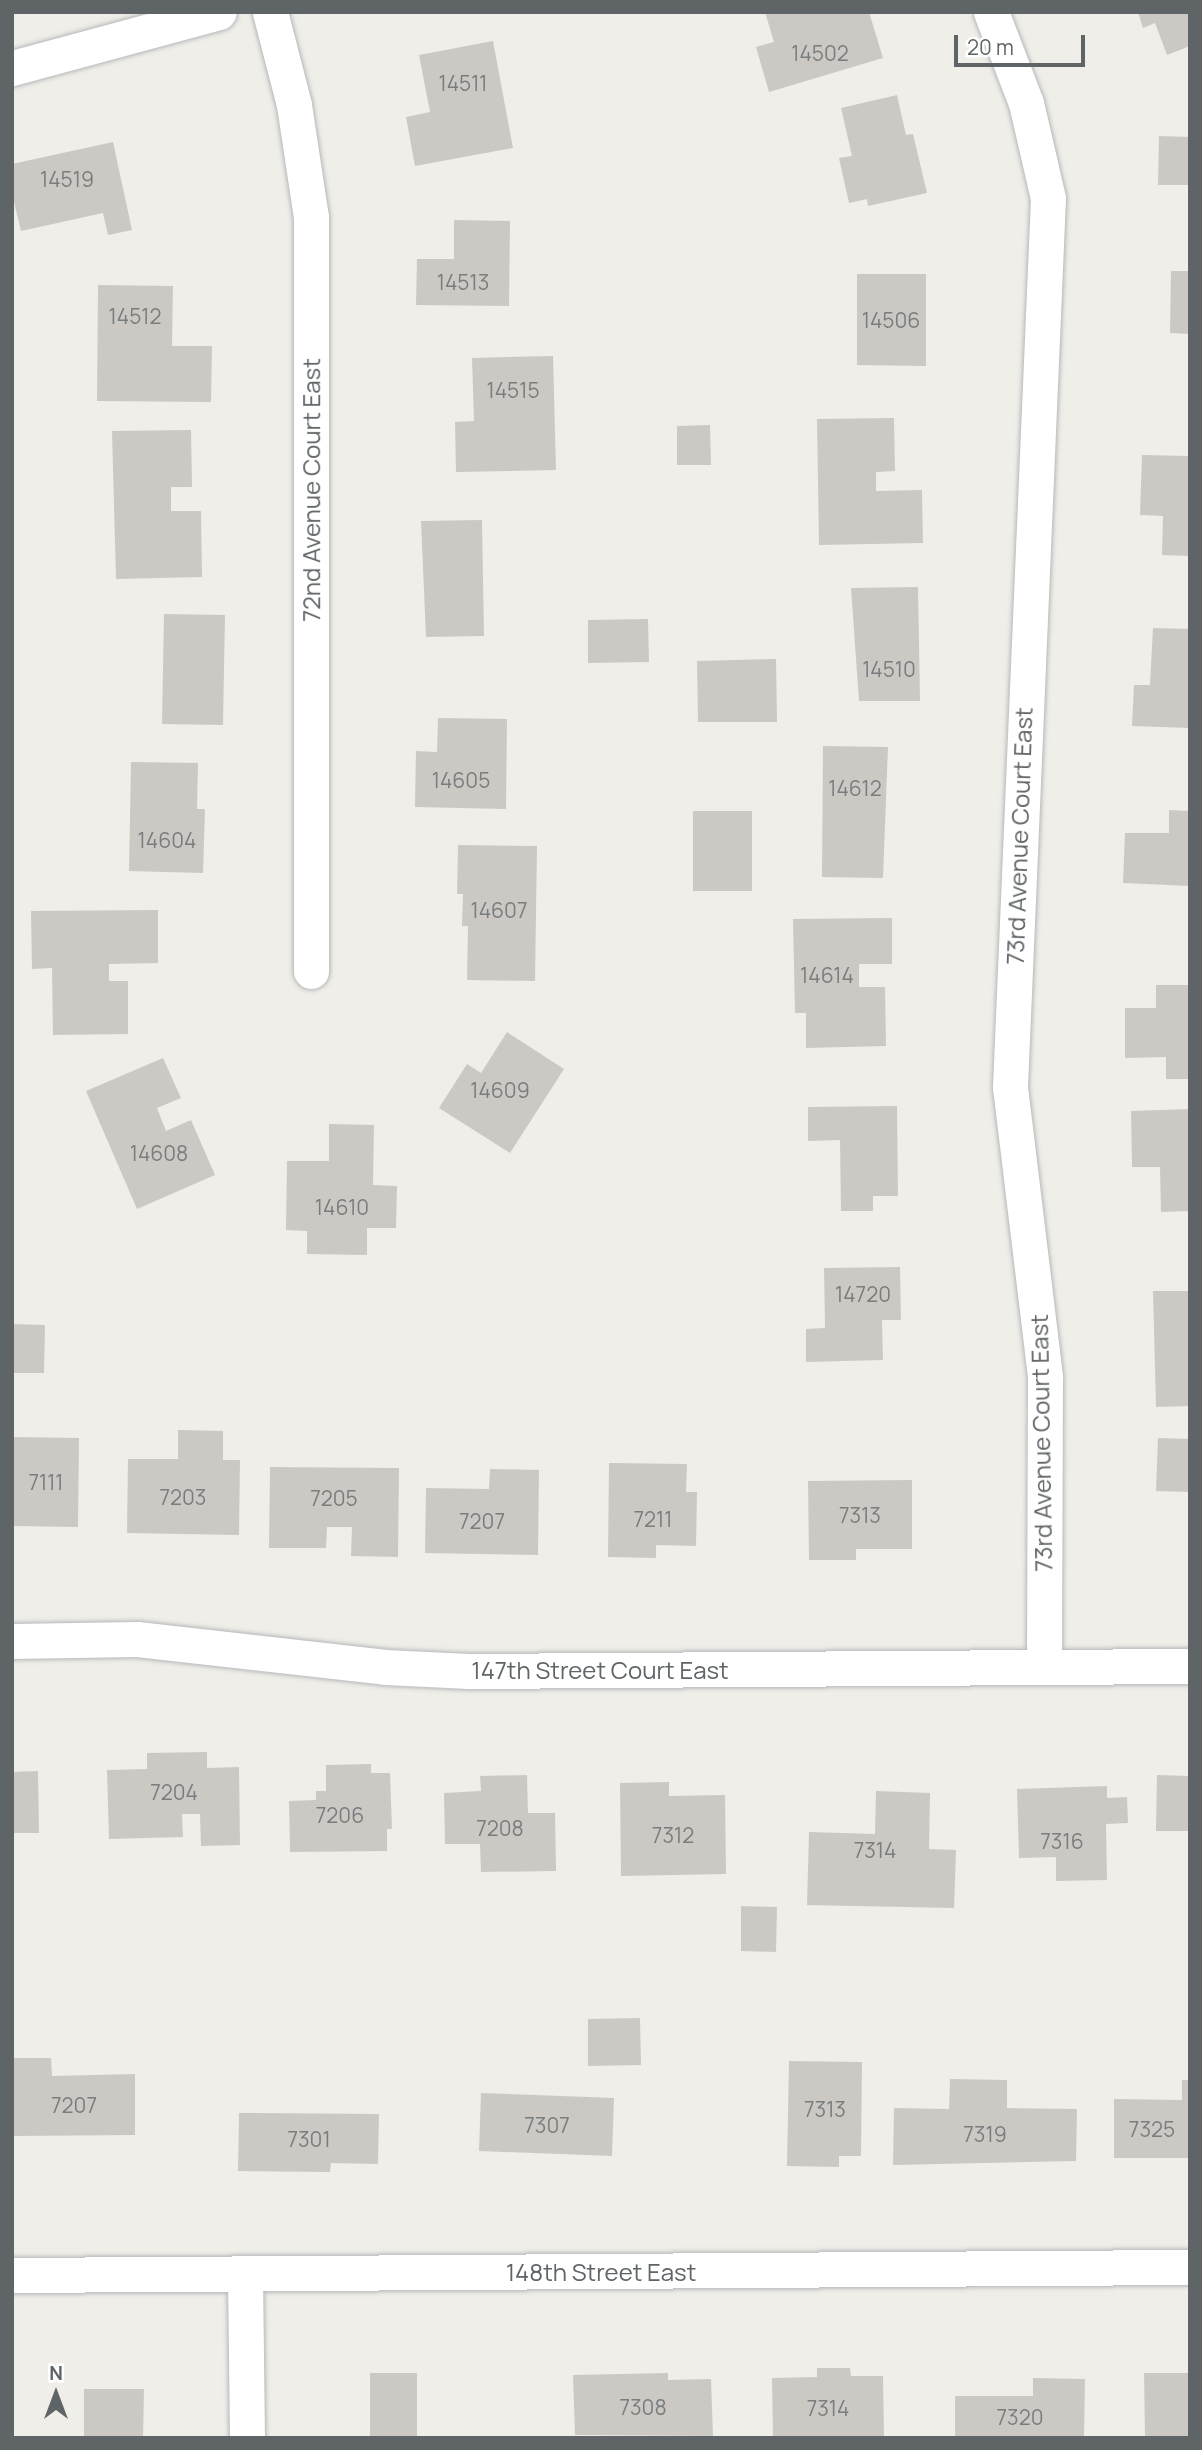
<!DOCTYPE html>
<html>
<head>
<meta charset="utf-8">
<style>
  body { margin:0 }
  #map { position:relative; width:1202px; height:2450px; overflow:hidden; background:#f0eee8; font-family:Manrope,sans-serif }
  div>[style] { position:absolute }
  .building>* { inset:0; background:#ccc9c5 }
  .roads { filter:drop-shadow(0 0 2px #b5b8bb) drop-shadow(0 0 2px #b5b8bb) }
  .street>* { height:35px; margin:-17.5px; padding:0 17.5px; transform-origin:17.5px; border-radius:17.5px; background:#fff }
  span { translate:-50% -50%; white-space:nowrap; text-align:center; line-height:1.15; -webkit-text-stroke:6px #fff; paint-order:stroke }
  .number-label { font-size:21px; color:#7a7d7e }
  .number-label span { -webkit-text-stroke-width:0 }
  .street-label { font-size:24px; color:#5f6467 }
  .frame { position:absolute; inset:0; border:14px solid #5f6467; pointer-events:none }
  .north { position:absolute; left:21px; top:2359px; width:70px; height:70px; -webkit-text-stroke:5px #fff; paint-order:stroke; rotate:0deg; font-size:19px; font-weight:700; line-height:28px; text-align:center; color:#5f6467 }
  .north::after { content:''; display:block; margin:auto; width:24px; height:32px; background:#5f6467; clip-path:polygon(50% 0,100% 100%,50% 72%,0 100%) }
  .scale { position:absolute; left:954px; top:35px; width:131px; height:32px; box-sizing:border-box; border:4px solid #5f6467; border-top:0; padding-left:9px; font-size:21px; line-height:24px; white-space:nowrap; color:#5f6467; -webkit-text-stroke:5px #fff; paint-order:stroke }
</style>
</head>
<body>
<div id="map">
  <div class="building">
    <div style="clip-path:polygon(765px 12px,869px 12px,883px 58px,769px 92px,756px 47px,774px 42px)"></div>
    <div style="clip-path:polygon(1138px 12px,1190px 12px,1190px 46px,1167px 55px,1155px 23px,1143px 28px)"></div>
    <div style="clip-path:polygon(493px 41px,513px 148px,415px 166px,406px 117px,430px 112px,419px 55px)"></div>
    <div style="clip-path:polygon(897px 95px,906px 135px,913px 134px,927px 193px,868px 206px,867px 199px,849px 203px,839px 158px,852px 156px,841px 108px)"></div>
    <div style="clip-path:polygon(1159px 136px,1190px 137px,1190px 185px,1158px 185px)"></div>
    <div style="clip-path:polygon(113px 142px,132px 230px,108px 235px,103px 213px,21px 231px,12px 194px,12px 164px)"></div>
    <div style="clip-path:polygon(454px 220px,510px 221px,509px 306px,416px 305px,417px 259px,454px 259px)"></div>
    <div style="clip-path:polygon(1171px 271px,1190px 271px,1190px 334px,1170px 333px)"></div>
    <div style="clip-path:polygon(857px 274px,926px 274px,926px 366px,857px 365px)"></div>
    <div style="clip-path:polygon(98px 285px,173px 286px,172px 346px,212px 346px,211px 402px,97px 401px)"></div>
    <div style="clip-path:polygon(553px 356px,556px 470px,456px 472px,455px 422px,474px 421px,472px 358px)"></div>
    <div style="clip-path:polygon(894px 418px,895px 471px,876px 472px,876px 491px,922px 490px,923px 543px,819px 545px,817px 419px)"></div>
    <div style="clip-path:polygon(710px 425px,711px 465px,677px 465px,677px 426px)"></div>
    <div style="clip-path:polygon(191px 430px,192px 487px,171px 487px,171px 511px,201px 511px,202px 577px,116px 579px,112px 431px)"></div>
    <div style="clip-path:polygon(1142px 455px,1190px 456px,1190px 556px,1162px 555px,1163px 516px,1140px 515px)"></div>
    <div style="clip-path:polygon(482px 520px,484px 636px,426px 637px,421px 521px)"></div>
    <div style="clip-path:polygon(918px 587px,920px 701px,859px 701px,851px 588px)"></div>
    <div style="clip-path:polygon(164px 614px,225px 615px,223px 725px,162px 724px)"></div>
    <div style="clip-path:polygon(648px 619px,649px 662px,588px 663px,588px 620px)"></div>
    <div style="clip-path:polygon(1153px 628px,1190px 629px,1190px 728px,1132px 726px,1134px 685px,1150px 685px)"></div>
    <div style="clip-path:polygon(776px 659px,777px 722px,698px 722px,697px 661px)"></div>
    <div style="clip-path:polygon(438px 718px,507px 719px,506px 809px,415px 807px,416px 751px,437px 752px)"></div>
    <div style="clip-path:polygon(823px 746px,888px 747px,883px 878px,822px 877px)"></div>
    <div style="clip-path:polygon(131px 762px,198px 763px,197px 809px,205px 809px,203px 873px,129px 871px)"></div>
    <div style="clip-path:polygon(1169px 810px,1190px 811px,1190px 886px,1123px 883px,1125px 833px,1169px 833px)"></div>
    <div style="clip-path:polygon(693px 811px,752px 811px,752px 891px,693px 891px)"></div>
    <div style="clip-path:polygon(458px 845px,537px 846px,535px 981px,467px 980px,468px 926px,462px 926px,463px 894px,457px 894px)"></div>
    <div style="clip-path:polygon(158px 910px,158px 963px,109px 964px,109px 981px,128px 981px,128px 1034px,53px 1035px,52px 968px,32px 969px,31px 911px)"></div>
    <div style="clip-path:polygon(892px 918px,892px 964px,859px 964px,859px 987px,885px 987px,886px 1046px,806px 1048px,806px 1013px,795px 1013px,793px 919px)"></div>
    <div style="clip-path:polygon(1156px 985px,1190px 985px,1190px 1079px,1166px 1079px,1166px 1057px,1125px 1058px,1125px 1008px,1156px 1008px)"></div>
    <div style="clip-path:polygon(507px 1032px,564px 1069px,510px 1153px,439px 1108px,467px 1064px,481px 1073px)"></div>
    <div style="clip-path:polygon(163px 1058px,181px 1098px,157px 1108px,166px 1131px,191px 1120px,215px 1175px,137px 1209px,86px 1091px)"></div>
    <div style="clip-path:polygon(897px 1106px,898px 1196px,873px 1196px,873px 1211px,841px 1211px,840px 1140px,808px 1141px,808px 1107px)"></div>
    <div style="clip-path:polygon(1190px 1109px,1190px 1211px,1161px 1212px,1160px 1167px,1132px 1167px,1131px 1111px)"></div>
    <div style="clip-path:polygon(329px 1124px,374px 1125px,373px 1185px,397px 1186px,396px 1228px,367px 1228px,367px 1255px,307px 1254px,307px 1231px,286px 1230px,287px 1161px,329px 1161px)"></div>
    <div style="clip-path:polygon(900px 1267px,901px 1320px,882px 1320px,883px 1360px,806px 1362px,806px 1329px,825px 1328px,824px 1268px)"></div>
    <div style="clip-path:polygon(1153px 1291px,1190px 1291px,1190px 1406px,1156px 1407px)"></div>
    <div style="clip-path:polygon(12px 1324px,45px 1325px,44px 1373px,12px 1373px)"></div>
    <div style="clip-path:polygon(178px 1430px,223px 1431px,223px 1460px,240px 1460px,239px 1535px,127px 1533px,128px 1459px,178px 1459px)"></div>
    <div style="clip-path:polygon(12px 1437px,79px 1438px,78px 1527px,12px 1526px)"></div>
    <div style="clip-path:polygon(1158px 1438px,1190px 1439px,1190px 1492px,1156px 1491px)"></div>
    <div style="clip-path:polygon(609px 1463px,687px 1464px,686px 1492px,697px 1492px,696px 1546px,656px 1545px,656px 1558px,608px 1557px)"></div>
    <div style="clip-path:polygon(270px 1467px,399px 1468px,398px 1557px,351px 1556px,352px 1527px,327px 1527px,326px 1548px,269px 1548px)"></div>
    <div style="clip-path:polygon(490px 1469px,539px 1470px,538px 1555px,425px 1553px,426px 1488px,489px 1489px)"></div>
    <div style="clip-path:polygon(912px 1480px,912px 1549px,856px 1549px,856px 1560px,809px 1560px,808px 1481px)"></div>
    <div style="clip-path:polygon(207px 1752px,207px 1768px,239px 1767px,240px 1845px,201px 1846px,200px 1814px,182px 1814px,183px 1837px,109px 1839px,107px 1770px,147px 1769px,147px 1753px)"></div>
    <div style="clip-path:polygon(371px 1764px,371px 1773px,390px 1773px,392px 1829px,387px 1829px,387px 1851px,290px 1852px,289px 1801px,316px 1800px,316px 1791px,326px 1791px,326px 1765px)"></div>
    <div style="clip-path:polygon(38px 1771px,39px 1833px,12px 1833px,12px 1772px)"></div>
    <div style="clip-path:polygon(527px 1775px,528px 1813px,555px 1813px,556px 1871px,481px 1872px,480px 1844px,445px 1844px,444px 1793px,481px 1791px,480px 1776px)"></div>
    <div style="clip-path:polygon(1157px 1775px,1190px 1776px,1190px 1831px,1156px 1831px)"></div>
    <div style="clip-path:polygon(669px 1782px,669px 1796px,725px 1795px,726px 1874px,621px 1876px,620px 1783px)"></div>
    <div style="clip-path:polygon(1107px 1786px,1107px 1798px,1127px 1797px,1128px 1823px,1106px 1824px,1107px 1880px,1056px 1881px,1056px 1857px,1019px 1858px,1017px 1789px)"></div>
    <div style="clip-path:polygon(876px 1791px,930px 1793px,929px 1849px,956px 1850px,954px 1908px,807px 1905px,809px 1832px,875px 1834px)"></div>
    <div style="clip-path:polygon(741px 1906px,777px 1907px,776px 1952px,741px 1951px)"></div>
    <div style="clip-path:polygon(640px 2018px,641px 2065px,588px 2066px,588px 2019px)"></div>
    <div style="clip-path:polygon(12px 2058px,51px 2058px,52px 2076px,135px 2074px,135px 2135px,12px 2136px)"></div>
    <div style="clip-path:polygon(789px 2061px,862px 2062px,861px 2156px,839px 2156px,839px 2167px,787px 2166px)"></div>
    <div style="clip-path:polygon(950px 2079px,1007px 2080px,1007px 2108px,1077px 2109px,1076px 2161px,893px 2165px,894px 2108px,949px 2109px)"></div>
    <div style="clip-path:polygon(1182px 2080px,1190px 2080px,1190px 2158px,1114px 2158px,1114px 2099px,1182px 2100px)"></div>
    <div style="clip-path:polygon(481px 2093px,614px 2098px,612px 2156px,479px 2151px)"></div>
    <div style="clip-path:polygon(239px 2113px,379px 2114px,378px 2164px,331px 2163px,330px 2172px,238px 2171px)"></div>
    <div style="clip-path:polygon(817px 2368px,850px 2368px,851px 2376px,883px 2376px,884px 2438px,773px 2438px,772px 2378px,817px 2377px)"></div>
    <div style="clip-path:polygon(370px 2373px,417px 2373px,417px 2438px,370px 2438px)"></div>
    <div style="clip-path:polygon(668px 2373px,668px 2380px,711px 2379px,713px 2436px,575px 2435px,573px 2375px)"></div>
    <div style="clip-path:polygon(1144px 2373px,1190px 2373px,1190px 2437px,1145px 2437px)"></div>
    <div style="clip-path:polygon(1033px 2378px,1085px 2379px,1084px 2438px,955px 2438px,955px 2396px,1033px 2396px)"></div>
    <div style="clip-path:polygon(84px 2389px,144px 2389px,143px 2438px,84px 2438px)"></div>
  </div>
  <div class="roads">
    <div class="street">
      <div style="left:270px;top:12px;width:96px;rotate:75.5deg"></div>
      <div style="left:294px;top:105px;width:113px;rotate:81.4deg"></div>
      <div style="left:311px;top:217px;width:754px;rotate:90deg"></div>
      <div style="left:991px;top:12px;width:97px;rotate:69deg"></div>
      <div style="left:1026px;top:103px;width:98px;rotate:77deg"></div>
      <div style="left:1048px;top:198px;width:890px;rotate:92.45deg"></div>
      <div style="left:1010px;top:1087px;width:293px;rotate:83.1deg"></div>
      <div style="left:1045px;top:1378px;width:289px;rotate:90.2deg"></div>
      <div style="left:12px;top:68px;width:214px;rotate:-15.1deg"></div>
      <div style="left:12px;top:1641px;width:125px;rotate:-0.9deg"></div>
      <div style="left:137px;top:1639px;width:250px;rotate:6.4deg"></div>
      <div style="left:385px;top:1667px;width:84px;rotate:2.7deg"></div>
      <div style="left:469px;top:1671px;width:721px;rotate:-0.4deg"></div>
      <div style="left:245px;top:2274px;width:164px;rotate:89.3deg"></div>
      <div style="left:12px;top:2275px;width:1178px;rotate:-0.39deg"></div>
    </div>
  </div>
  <div class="number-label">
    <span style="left:820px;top:53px">14502</span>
    <span style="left:463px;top:83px">14511</span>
    <span style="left:67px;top:179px">14519</span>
    <span style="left:463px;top:282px">14513</span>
    <span style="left:135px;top:316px">14512</span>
    <span style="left:891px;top:320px">14506</span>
    <span style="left:513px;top:390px">14515</span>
    <span style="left:889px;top:669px">14510</span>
    <span style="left:461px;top:780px">14605</span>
    <span style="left:855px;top:788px">14612</span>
    <span style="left:167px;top:840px">14604</span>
    <span style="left:499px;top:910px">14607</span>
    <span style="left:827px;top:975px">14614</span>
    <span style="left:500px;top:1090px">14609</span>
    <span style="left:159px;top:1153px">14608</span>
    <span style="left:342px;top:1207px">14610</span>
    <span style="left:863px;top:1294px">14720</span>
    <span style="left:46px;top:1482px">7111</span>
    <span style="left:183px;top:1497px">7203</span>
    <span style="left:334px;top:1498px">7205</span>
    <span style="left:860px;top:1515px">7313</span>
    <span style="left:653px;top:1519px">7211</span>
    <span style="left:482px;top:1521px">7207</span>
    <span style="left:174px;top:1792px">7204</span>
    <span style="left:340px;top:1815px">7206</span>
    <span style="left:500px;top:1828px">7208</span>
    <span style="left:673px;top:1835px">7312</span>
    <span style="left:1062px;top:1841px">7316</span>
    <span style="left:875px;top:1850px">7314</span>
    <span style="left:74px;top:2105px">7207</span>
    <span style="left:825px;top:2109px">7313</span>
    <span style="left:547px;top:2125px">7307</span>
    <span style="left:1152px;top:2129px">7325</span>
    <span style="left:985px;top:2134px">7319</span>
    <span style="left:309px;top:2139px">7301</span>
    <span style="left:643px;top:2407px">7308</span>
    <span style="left:828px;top:2408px">7314</span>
    <span style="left:1020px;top:2417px">7320</span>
  </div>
  <div class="street-label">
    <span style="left:311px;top:490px;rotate:-90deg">72nd Avenue Court East</span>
    <span style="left:1019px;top:836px;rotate:-88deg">73rd Avenue Court East</span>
    <span style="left:1041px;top:1443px;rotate:-91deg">73rd Avenue Court East</span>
    <span style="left:600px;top:1670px">147th Street Court East</span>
    <span style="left:601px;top:2272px">148th Street East</span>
  </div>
  <div class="frame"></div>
  <div class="north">N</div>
  <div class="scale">20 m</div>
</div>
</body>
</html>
